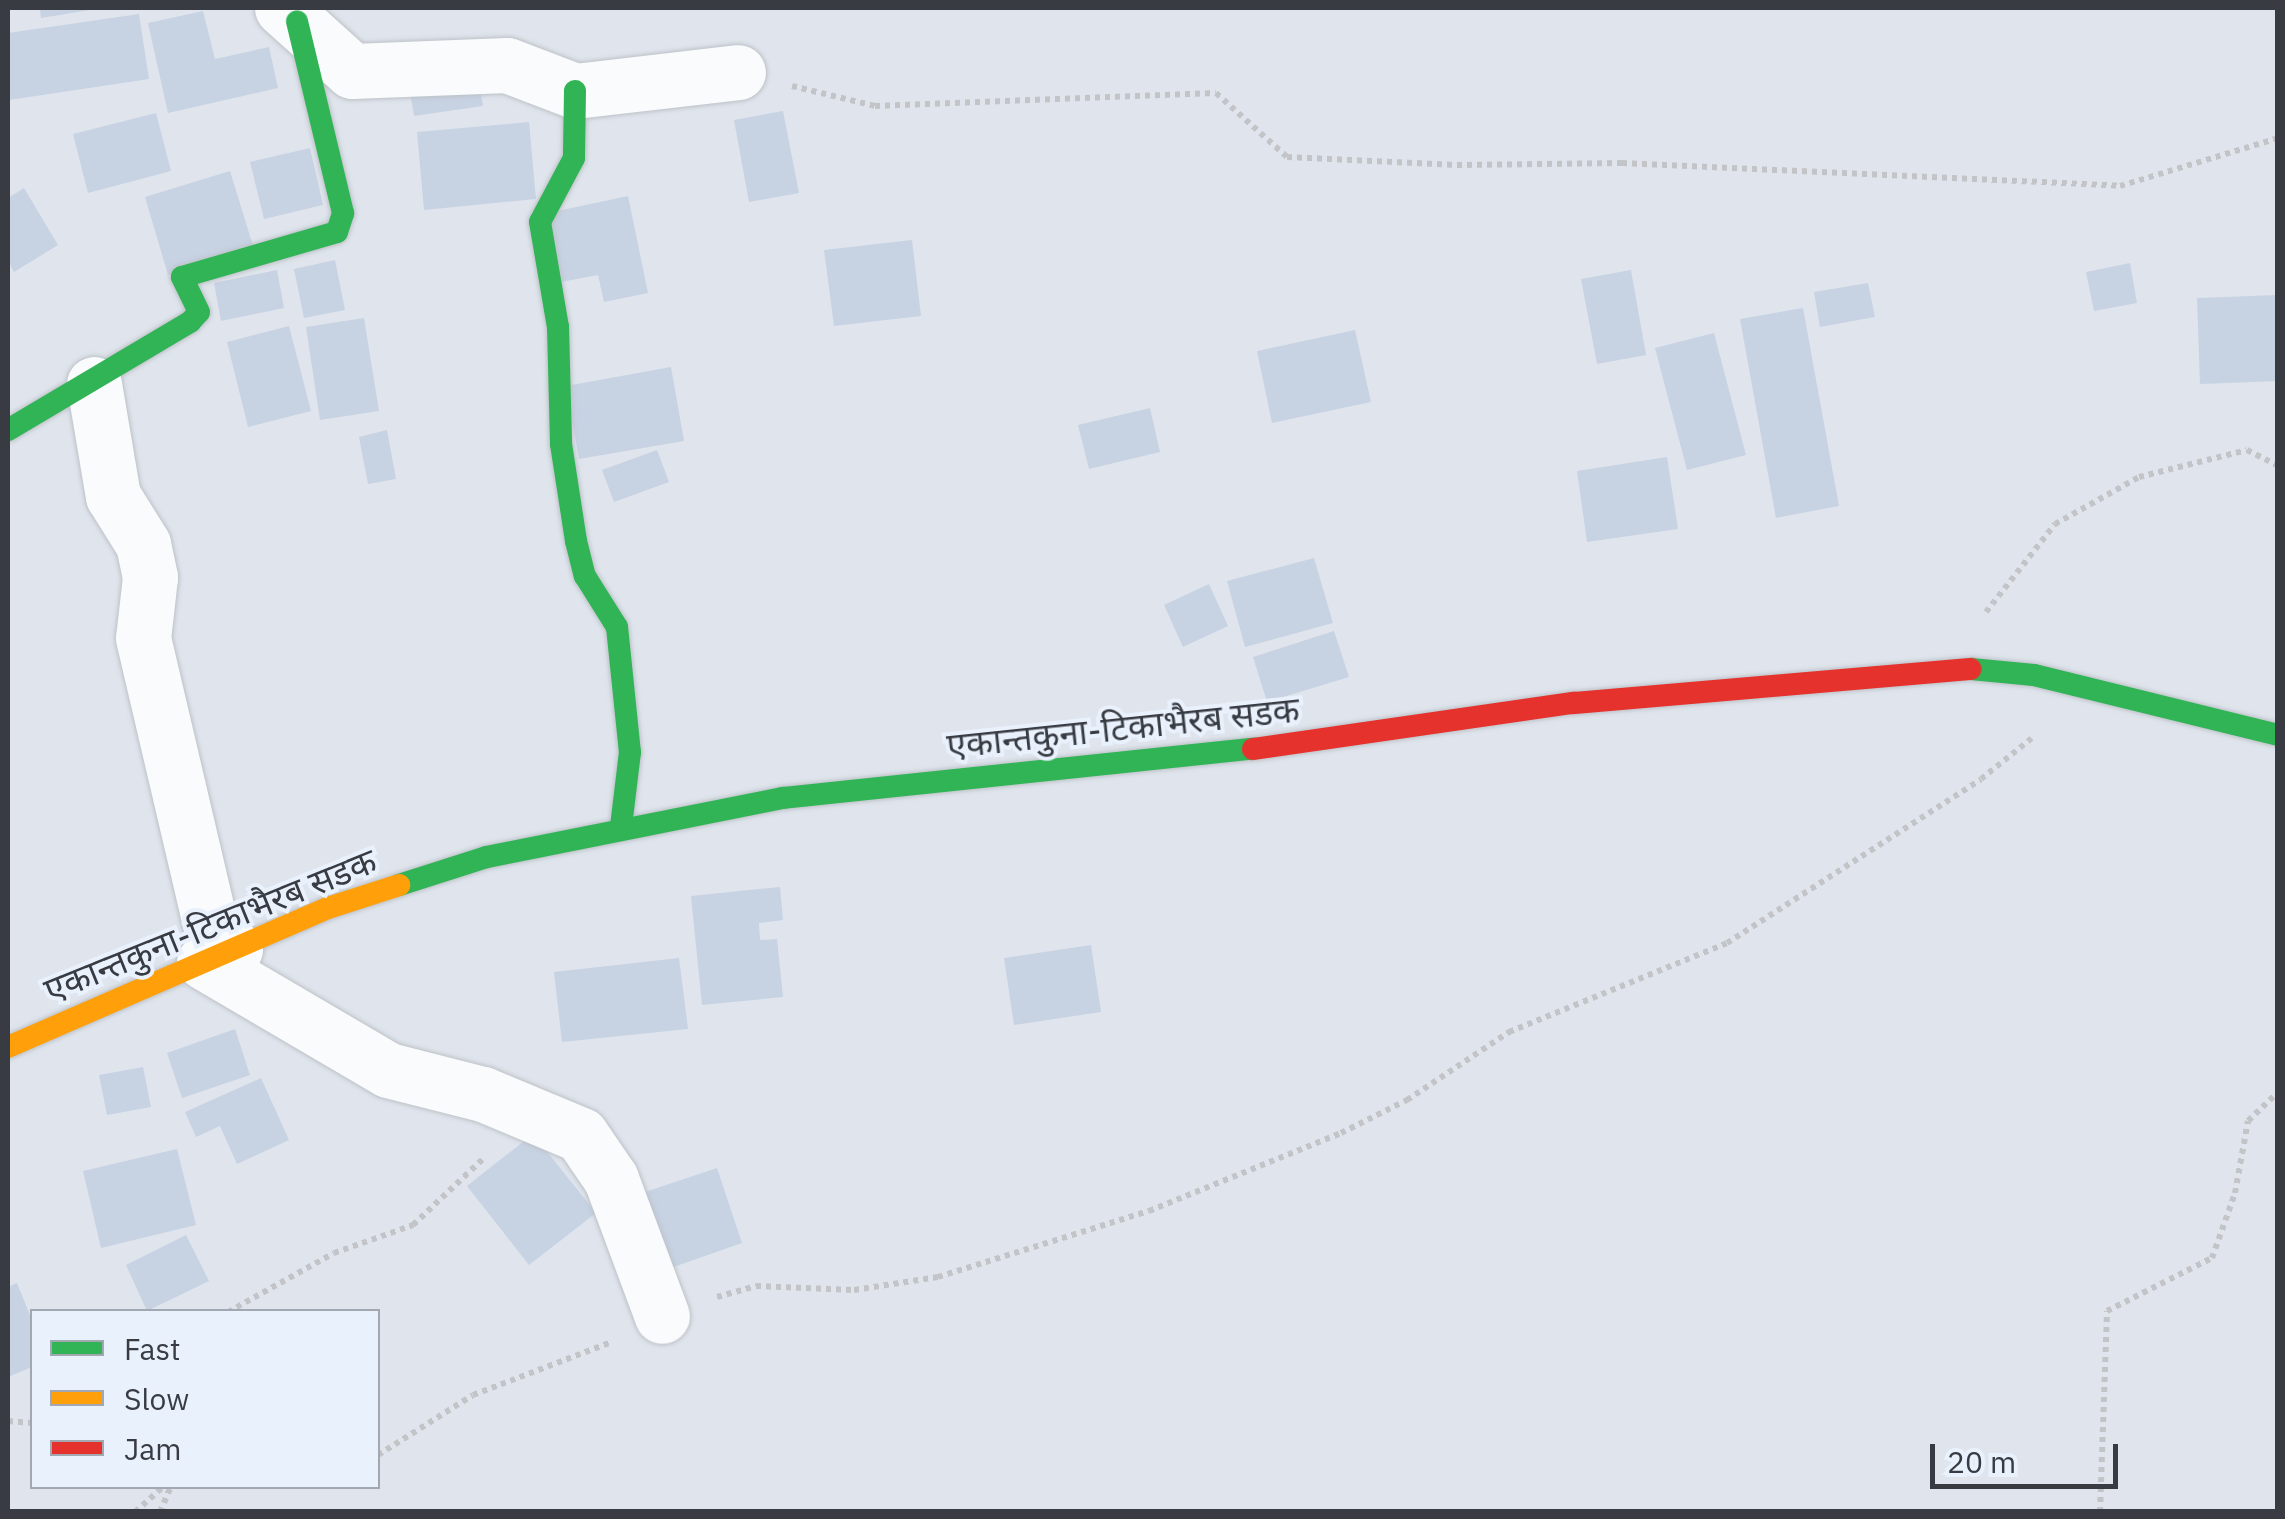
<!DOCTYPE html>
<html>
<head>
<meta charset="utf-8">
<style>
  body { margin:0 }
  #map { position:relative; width:2285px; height:1519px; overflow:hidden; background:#e0e5ed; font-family:"IBM Plex Sans","Noto Sans Devanagari",sans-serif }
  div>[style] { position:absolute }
  .building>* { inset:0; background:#c7d2e3 }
  .path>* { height:6px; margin-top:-3px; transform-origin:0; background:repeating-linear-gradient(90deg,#c3c4c7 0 5px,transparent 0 10px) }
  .roads { filter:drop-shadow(0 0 2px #bdc2c8) drop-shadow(0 0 2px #bdc2c8) }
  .street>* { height:55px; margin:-27.5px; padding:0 27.5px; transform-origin:27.5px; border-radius:27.5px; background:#fafbfc }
  .fast>* { height:22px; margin:-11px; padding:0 11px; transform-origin:11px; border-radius:11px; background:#30b455 }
  .slow>* { height:22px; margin:-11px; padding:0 11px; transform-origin:11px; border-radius:11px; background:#ff9f0a }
  .jam>* { height:22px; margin:-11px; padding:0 11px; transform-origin:11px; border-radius:11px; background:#e5322d }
  span { translate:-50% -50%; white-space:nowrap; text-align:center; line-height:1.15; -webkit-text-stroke:8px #e9f1fd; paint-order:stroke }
  .street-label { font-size:35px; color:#383b41 }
  .frame { position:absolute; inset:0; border:10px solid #383b41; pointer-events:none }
  .legend { position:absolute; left:30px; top:1309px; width:350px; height:180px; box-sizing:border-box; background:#e9f1fd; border:2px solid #a2a8b2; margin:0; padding:12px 18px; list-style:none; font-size:30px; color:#383b41 }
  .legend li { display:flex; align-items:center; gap:20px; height:50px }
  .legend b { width:50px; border:2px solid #a2a8b2 }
  .scale { position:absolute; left:1930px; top:1444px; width:188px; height:45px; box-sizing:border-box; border:5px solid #383b41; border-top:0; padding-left:12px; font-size:30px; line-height:35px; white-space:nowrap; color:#383b41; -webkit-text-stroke:8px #e9f1fd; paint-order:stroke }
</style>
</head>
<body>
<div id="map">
  <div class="building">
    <div style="clip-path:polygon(40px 8px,90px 8px,90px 10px,41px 18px)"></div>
    <div style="clip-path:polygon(203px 11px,215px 59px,269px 47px,278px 88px,168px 113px,148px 23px)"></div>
    <div style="clip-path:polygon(139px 14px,149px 79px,9px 100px,8px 33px)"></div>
    <div style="clip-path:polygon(478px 75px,483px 106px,414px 116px,409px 85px)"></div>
    <div style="clip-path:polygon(783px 111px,799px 193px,749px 202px,734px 120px)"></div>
    <div style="clip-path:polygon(156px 113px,171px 171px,88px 193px,73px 134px)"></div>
    <div style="clip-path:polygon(529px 122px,536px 199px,424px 210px,417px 132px)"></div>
    <div style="clip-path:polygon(310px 148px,323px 205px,264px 219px,250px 162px)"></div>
    <div style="clip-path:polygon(230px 171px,254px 249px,168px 275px,145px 197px)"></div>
    <div style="clip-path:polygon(24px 188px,58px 245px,14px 272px,8px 261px,8px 198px)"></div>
    <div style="clip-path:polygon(628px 196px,648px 293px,604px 302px,598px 275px,561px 282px,548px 213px)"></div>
    <div style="clip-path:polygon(912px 240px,921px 316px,834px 326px,824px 250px)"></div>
    <div style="clip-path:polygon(335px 260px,345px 310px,304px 318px,294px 269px)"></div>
    <div style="clip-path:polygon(2130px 263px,2137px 303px,2094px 311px,2086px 272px)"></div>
    <div style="clip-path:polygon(277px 270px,284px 308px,221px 321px,214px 283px)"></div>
    <div style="clip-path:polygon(1631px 270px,1646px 355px,1597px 364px,1581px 279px)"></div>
    <div style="clip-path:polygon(1868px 283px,1875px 317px,1820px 327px,1814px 292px)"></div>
    <div style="clip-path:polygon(2278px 295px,2278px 381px,2200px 384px,2197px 298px)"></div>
    <div style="clip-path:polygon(1803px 308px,1839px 506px,1776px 518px,1740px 319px)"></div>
    <div style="clip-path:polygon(364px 318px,379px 411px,320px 420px,306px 327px)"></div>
    <div style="clip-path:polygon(289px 326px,311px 411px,248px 427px,227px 342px)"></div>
    <div style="clip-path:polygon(1355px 330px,1371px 402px,1272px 423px,1257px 351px)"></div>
    <div style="clip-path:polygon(1714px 333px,1746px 455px,1687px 470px,1655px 348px)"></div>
    <div style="clip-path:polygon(671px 367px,684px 441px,579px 459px,566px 386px)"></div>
    <div style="clip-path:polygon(1150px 408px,1160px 452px,1089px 469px,1078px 425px)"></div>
    <div style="clip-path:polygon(387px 430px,396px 479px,368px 484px,359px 437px)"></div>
    <div style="clip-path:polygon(657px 450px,669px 482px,614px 502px,602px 470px)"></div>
    <div style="clip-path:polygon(1667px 457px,1678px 529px,1587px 542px,1577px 471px)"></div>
    <div style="clip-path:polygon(1314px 558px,1333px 623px,1245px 647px,1227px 581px)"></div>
    <div style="clip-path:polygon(1209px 584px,1228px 626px,1183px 647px,1164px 605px)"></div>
    <div style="clip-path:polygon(1334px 631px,1349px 677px,1267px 702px,1253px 657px)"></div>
    <div style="clip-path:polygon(780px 887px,783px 920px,759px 923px,760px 940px,777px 939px,783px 997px,702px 1005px,691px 896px)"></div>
    <div style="clip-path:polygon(1091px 945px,1101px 1012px,1014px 1025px,1004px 958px)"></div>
    <div style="clip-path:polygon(679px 958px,688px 1029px,562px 1042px,554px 972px)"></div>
    <div style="clip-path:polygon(235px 1029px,250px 1075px,182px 1098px,167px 1053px)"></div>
    <div style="clip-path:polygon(143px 1067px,151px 1107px,107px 1115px,99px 1075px)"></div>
    <div style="clip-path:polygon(261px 1078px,289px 1140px,237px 1164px,220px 1126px,196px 1137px,185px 1112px)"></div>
    <div style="clip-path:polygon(533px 1134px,596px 1213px,529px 1265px,467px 1186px)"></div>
    <div style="clip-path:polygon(177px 1149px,196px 1225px,101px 1248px,83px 1171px)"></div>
    <div style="clip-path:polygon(717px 1168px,742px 1243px,665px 1270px,639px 1194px)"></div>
    <div style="clip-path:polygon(186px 1235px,209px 1281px,147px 1311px,126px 1265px)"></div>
    <div style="clip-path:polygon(17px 1283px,32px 1320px,32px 1367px,8px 1377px,8px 1287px)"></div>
  </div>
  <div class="path">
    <div style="left:792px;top:86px;width:85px;rotate:13.5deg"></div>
    <div style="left:875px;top:106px;width:341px;rotate:-2.2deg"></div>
    <div style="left:1216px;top:93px;width:96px;rotate:42deg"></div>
    <div style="left:1287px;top:157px;width:170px;rotate:2.7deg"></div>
    <div style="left:1457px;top:165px;width:165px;rotate:-0.7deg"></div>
    <div style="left:1622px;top:163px;width:499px;rotate:2.6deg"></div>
    <div style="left:2120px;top:186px;width:165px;rotate:-16.9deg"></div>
    <div style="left:1986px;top:612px;width:112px;rotate:-51.9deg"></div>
    <div style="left:2055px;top:524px;width:96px;rotate:-29.2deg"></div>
    <div style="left:2139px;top:477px;width:111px;rotate:-14deg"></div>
    <div style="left:2247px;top:450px;width:35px;rotate:27deg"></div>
    <div style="left:717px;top:1297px;width:41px;rotate:-15.8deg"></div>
    <div style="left:756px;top:1286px;width:98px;rotate:2.3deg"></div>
    <div style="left:854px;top:1290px;width:85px;rotate:-8.8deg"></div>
    <div style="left:938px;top:1277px;width:221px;rotate:-17.4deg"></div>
    <div style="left:1149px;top:1211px;width:207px;rotate:-22.1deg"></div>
    <div style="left:1341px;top:1133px;width:74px;rotate:-26.6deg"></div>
    <div style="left:1407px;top:1100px;width:123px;rotate:-33.7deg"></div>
    <div style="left:1509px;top:1032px;width:235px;rotate:-22.2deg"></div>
    <div style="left:1727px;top:943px;width:302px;rotate:-32.8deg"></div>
    <div style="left:1981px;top:779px;width:65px;rotate:-38.8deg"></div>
    <div style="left:228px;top:1312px;width:121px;rotate:-29.1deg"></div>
    <div style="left:334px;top:1253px;width:84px;rotate:-19.5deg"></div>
    <div style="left:413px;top:1225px;width:99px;rotate:-43.4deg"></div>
    <div style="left:8px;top:1421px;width:24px;rotate:5deg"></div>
    <div style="left:378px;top:1455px;width:112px;rotate:-32.3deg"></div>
    <div style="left:473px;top:1395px;width:146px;rotate:-20.9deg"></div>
    <div style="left:135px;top:1512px;width:39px;rotate:-42deg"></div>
    <div style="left:160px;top:1512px;width:28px;rotate:-67deg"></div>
    <div style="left:2100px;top:1512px;width:201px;rotate:-88deg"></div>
    <div style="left:2107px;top:1311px;width:118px;rotate:-26.8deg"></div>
    <div style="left:2212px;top:1258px;width:69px;rotate:-70.5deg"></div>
    <div style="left:2235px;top:1193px;width:73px;rotate:-79.8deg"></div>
    <div style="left:2248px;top:1121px;width:42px;rotate:-44deg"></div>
  </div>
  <div class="roads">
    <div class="street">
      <div style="left:282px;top:8px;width:94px;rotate:42deg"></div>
      <div style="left:352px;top:71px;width:155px;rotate:-2.2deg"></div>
      <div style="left:507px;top:65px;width:73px;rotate:20.9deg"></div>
      <div style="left:575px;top:91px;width:164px;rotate:-6.6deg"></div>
      <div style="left:94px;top:384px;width:114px;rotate:80.4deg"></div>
      <div style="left:113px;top:496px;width:57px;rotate:58deg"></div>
      <div style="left:143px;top:544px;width:34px;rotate:78deg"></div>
      <div style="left:150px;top:577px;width:61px;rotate:96.5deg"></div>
      <div style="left:143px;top:638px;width:290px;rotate:76.8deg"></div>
      <div style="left:209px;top:920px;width:39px;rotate:48deg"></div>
      <div style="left:204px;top:962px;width:213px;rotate:30.4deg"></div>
      <div style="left:388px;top:1070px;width:98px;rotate:14.2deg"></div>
      <div style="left:483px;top:1094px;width:106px;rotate:22.7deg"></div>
      <div style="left:581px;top:1135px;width:53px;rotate:55.7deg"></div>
      <div style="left:611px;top:1179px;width:146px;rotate:69.6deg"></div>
    </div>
    <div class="fast">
      <div style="left:575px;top:91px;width:67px;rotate:90.9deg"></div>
      <div style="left:574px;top:158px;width:72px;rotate:118deg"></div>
      <div style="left:540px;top:222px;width:107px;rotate:80.3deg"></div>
      <div style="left:558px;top:327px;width:117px;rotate:88.5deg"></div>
      <div style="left:561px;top:444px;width:98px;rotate:81.2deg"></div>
      <div style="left:576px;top:541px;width:36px;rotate:76deg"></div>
      <div style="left:585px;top:576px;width:60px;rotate:57.9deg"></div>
      <div style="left:617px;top:627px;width:126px;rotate:84.1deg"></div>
      <div style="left:630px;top:752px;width:75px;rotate:96.9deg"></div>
      <div style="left:8px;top:430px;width:212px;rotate:-30.7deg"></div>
      <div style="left:190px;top:322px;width:13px;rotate:-48deg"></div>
      <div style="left:199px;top:312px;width:39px;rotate:-116deg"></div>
      <div style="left:182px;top:277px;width:161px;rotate:-16.2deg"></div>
      <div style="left:337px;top:232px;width:20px;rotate:-72deg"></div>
      <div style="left:343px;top:213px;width:197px;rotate:-103.5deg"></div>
      <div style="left:1971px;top:669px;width:63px;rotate:5.4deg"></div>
      <div style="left:2034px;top:675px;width:251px;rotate:13.8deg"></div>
      <div style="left:399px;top:885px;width:92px;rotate:-17.7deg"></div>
      <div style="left:487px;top:857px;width:302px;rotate:-11.3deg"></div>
      <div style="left:783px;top:798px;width:473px;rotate:-6deg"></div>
    </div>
    <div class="slow">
      <div style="left:8px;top:1047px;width:349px;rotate:-23.5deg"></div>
      <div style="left:328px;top:908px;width:75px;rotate:-17.9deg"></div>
    </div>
    <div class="jam">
      <div style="left:1253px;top:749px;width:324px;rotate:-8.2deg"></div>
      <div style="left:1574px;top:703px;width:398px;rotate:-4.9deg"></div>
    </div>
  </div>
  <div class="street-label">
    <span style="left:1123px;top:727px;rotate:-6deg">एकान्तकुना-टिकाभैरब सडक</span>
    <span style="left:210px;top:925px;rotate:-22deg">एकान्तकुना-टिकाभैरब सडक</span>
  </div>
  <div class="frame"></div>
  <ul class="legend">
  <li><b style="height:12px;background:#30b455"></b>Fast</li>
  <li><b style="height:12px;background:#ff9f0a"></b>Slow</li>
  <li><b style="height:12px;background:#e5322d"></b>Jam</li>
  </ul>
  <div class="scale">20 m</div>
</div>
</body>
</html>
